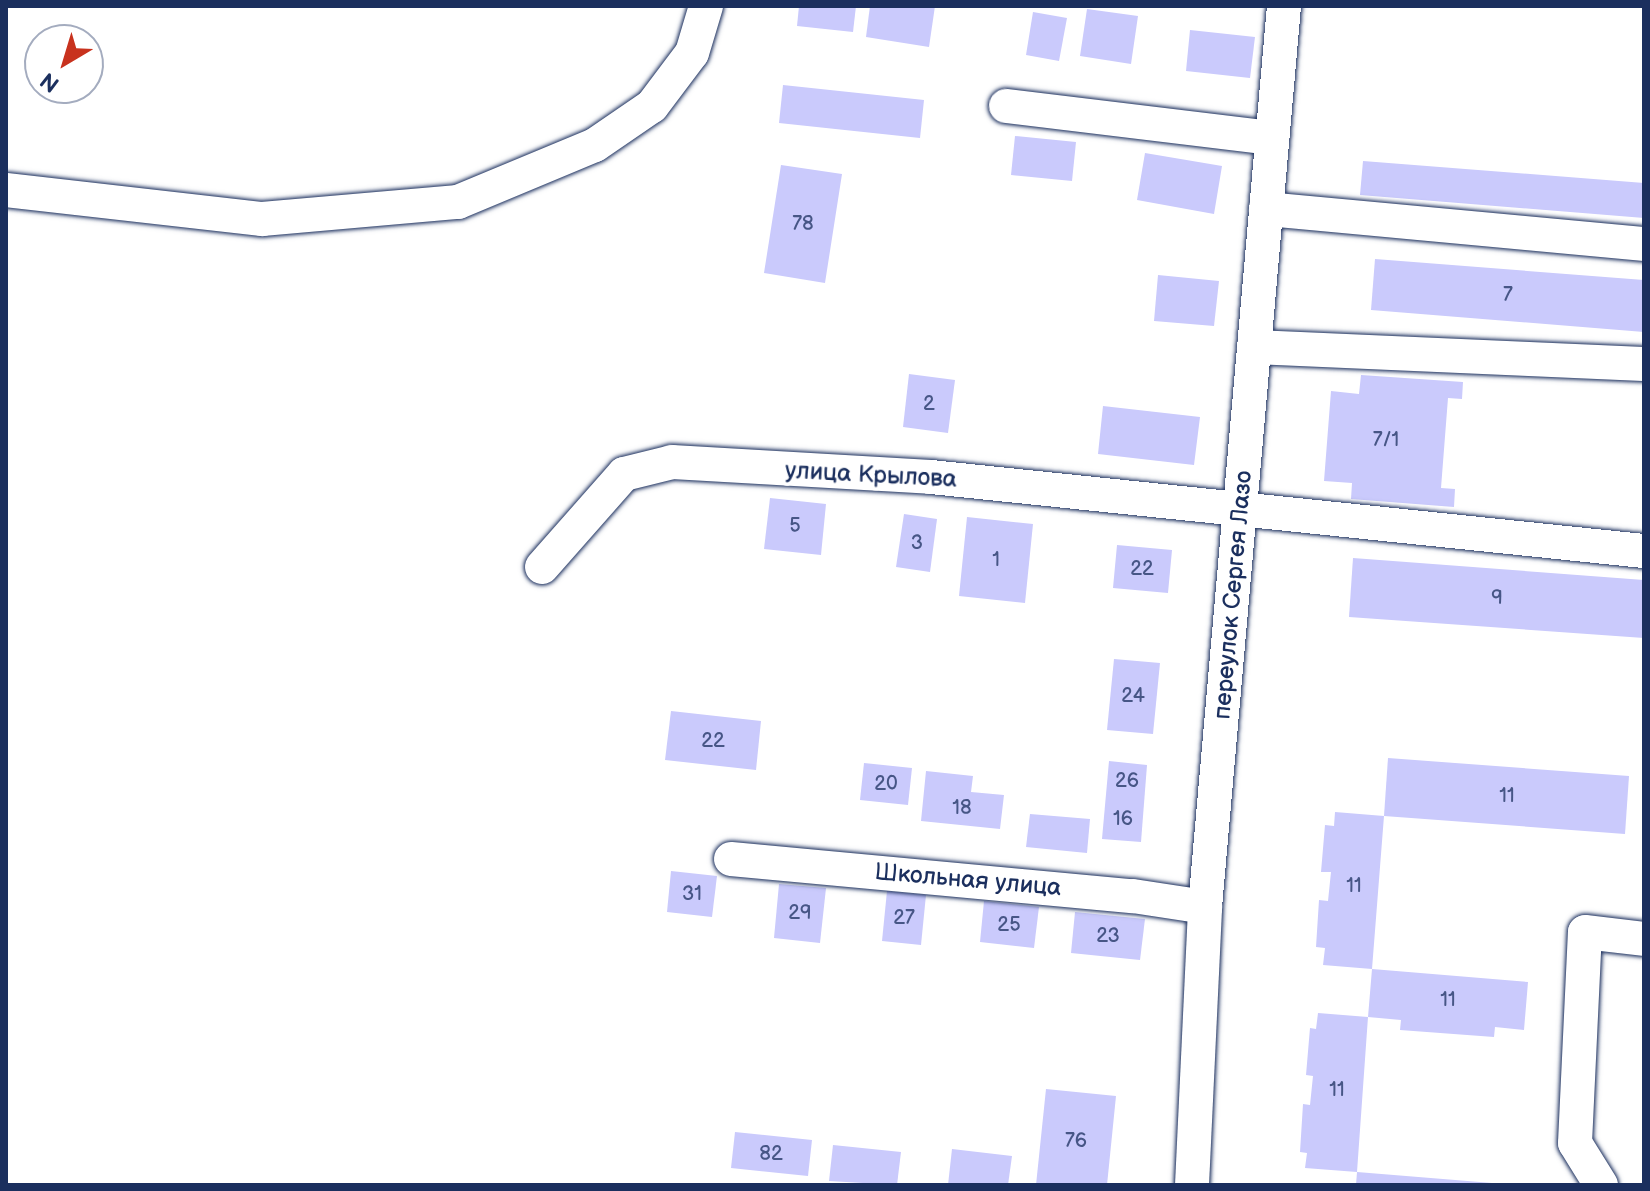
<!DOCTYPE html>
<html>
<head>
<meta charset="utf-8">
<style>
  body { margin:0 }
  #map { position:relative; width:1650px; height:1191px; overflow:hidden; background:#fff; font-family:"Balsamiq Sans",sans-serif }
  div>[style] { position:absolute }
  .building>* { inset:0; background:#cacafc }
  .roads { filter:drop-shadow(0 0 2px #1b2f5e) drop-shadow(0 0 2px #1b2f5e) }
  .minor>* { height:34px; margin:-17px; padding:0 17px; transform-origin:17px; border-radius:17px; background:#fff }
  span { translate:-50% -50%; white-space:nowrap; text-align:center; line-height:1.15; -webkit-text-stroke:7px #fff; paint-order:stroke }
  .number-label { font-size:20px; color:#475686 }
  .number-label span { -webkit-text-stroke-width:0 }
  .street-label { font-size:24px; color:#1b2f5e }
  .frame { position:absolute; inset:0; border:8px solid #1b2f5e; pointer-events:none }
  .north { position:absolute; left:24px; top:24px; width:80px; height:80px; box-sizing:border-box; background:#fff; border:2px solid #a4acbf; border-radius:50%; rotate:218deg; font-size:22px; font-weight:700; line-height:32px; text-align:center; color:#1b2f5e }
  .north::after { content:''; display:block; margin:auto; width:28px; height:36px; background:#c8321e; clip-path:polygon(50% 0,100% 100%,50% 72%,0 100%) }
</style>
</head>
<body>
<div id="map">
  <div class="building">
    <div style="clip-path:polygon(799px 6px,856px 6px,853px 32px,797px 26px)"></div>
    <div style="clip-path:polygon(870px 6px,935px 6px,929px 47px,866px 37px)"></div>
    <div style="clip-path:polygon(1087px 9px,1138px 16px,1131px 64px,1080px 56px)"></div>
    <div style="clip-path:polygon(1033px 12px,1067px 18px,1059px 61px,1026px 55px)"></div>
    <div style="clip-path:polygon(1190px 30px,1255px 37px,1250px 78px,1186px 71px)"></div>
    <div style="clip-path:polygon(783px 85px,924px 100px,920px 138px,779px 123px)"></div>
    <div style="clip-path:polygon(1015px 136px,1076px 142px,1072px 181px,1011px 175px)"></div>
    <div style="clip-path:polygon(1145px 153px,1222px 166px,1214px 214px,1137px 200px)"></div>
    <div style="clip-path:polygon(1363px 161px,1644px 183px,1644px 218px,1360px 195px)"></div>
    <div style="clip-path:polygon(781px 165px,842px 174px,825px 283px,764px 273px)"></div>
    <div style="clip-path:polygon(1375px 259px,1644px 280px,1644px 332px,1371px 310px)"></div>
    <div style="clip-path:polygon(1158px 275px,1219px 281px,1214px 326px,1154px 321px)"></div>
    <div style="clip-path:polygon(909px 374px,955px 380px,948px 433px,903px 427px)"></div>
    <div style="clip-path:polygon(1361px 375px,1463px 382px,1462px 399px,1448px 398px,1441px 488px,1455px 489px,1454px 507px,1351px 499px,1352px 483px,1324px 481px,1331px 391px,1359px 394px)"></div>
    <div style="clip-path:polygon(1103px 406px,1200px 417px,1194px 465px,1098px 454px)"></div>
    <div style="clip-path:polygon(770px 498px,826px 504px,821px 555px,764px 549px)"></div>
    <div style="clip-path:polygon(904px 514px,937px 519px,930px 572px,896px 567px)"></div>
    <div style="clip-path:polygon(967px 517px,1033px 524px,1025px 603px,959px 596px)"></div>
    <div style="clip-path:polygon(1117px 545px,1172px 550px,1168px 593px,1113px 588px)"></div>
    <div style="clip-path:polygon(1353px 558px,1644px 580px,1644px 638px,1349px 617px)"></div>
    <div style="clip-path:polygon(1114px 659px,1160px 663px,1153px 734px,1107px 730px)"></div>
    <div style="clip-path:polygon(671px 711px,761px 721px,756px 770px,665px 760px)"></div>
    <div style="clip-path:polygon(1388px 758px,1629px 776px,1625px 834px,1384px 816px)"></div>
    <div style="clip-path:polygon(1109px 761px,1147px 765px,1141px 842px,1102px 839px)"></div>
    <div style="clip-path:polygon(864px 763px,912px 768px,908px 805px,860px 800px)"></div>
    <div style="clip-path:polygon(926px 771px,973px 776px,971px 792px,1004px 795px,1000px 829px,921px 821px)"></div>
    <div style="clip-path:polygon(1335px 812px,1384px 816px,1372px 969px,1323px 965px,1325px 948px,1316px 947px,1319px 900px,1328px 901px,1331px 872px,1321px 872px,1325px 825px,1334px 826px)"></div>
    <div style="clip-path:polygon(1030px 814px,1090px 819px,1087px 853px,1026px 847px)"></div>
    <div style="clip-path:polygon(671px 871px,717px 876px,712px 917px,667px 912px)"></div>
    <div style="clip-path:polygon(779px 884px,826px 888px,820px 943px,774px 938px)"></div>
    <div style="clip-path:polygon(887px 891px,926px 895px,921px 945px,882px 941px)"></div>
    <div style="clip-path:polygon(984px 901px,1039px 907px,1034px 948px,980px 942px)"></div>
    <div style="clip-path:polygon(1075px 912px,1145px 919px,1140px 960px,1071px 953px)"></div>
    <div style="clip-path:polygon(1372px 969px,1528px 982px,1524px 1030px,1495px 1027px,1494px 1037px,1400px 1030px,1401px 1020px,1368px 1017px)"></div>
    <div style="clip-path:polygon(1318px 1013px,1368px 1017px,1357px 1172px,1305px 1168px,1307px 1153px,1300px 1152px,1303px 1104px,1310px 1105px,1313px 1076px,1306px 1075px,1310px 1028px,1316px 1029px)"></div>
    <div style="clip-path:polygon(1046px 1089px,1116px 1096px,1107px 1185px,1036px 1185px)"></div>
    <div style="clip-path:polygon(735px 1132px,812px 1140px,808px 1176px,731px 1168px)"></div>
    <div style="clip-path:polygon(833px 1145px,901px 1152px,897px 1185px,829px 1181px)"></div>
    <div style="clip-path:polygon(952px 1149px,1012px 1156px,1008px 1185px,948px 1185px)"></div>
    <div style="clip-path:polygon(1357px 1172px,1492px 1183px,1492px 1185px,1356px 1185px)"></div>
  </div>
  <div class="roads">
    <div class="minor">
      <div style="left:1006px;top:106px;width:268px;rotate:6.9deg"></div>
      <div style="left:6px;top:190px;width:258px;rotate:6.5deg"></div>
      <div style="left:262px;top:219px;width:197px;rotate:-5deg"></div>
      <div style="left:458px;top:202px;width:148px;rotate:-22.6deg"></div>
      <div style="left:595px;top:145px;width:69px;rotate:-34.4deg"></div>
      <div style="left:652px;top:106px;width:66px;rotate:-53deg"></div>
      <div style="left:692px;top:53px;width:49px;rotate:-73.4deg"></div>
      <div style="left:1266px;top:209px;width:380px;rotate:5.3deg"></div>
      <div style="left:1254px;top:347px;width:390px;rotate:2.5deg"></div>
      <div style="left:542px;top:567px;width:124px;rotate:-48.6deg"></div>
      <div style="left:624px;top:474px;width:49px;rotate:-14deg"></div>
      <div style="left:672px;top:462px;width:259px;rotate:3.3deg"></div>
      <div style="left:931px;top:477px;width:717px;rotate:5.93deg"></div>
      <div style="left:731px;top:859px;width:404px;rotate:5.3deg"></div>
      <div style="left:1133px;top:896px;width:73px;rotate:8.7deg"></div>
      <div style="left:1192px;top:1185px;width:278px;rotate:-87.3deg"></div>
      <div style="left:1205px;top:907px;width:904px;rotate:-84.99deg"></div>
      <div style="left:1601px;top:1185px;width:49px;rotate:-121.8deg"></div>
      <div style="left:1575px;top:1143px;width:211px;rotate:-87.3deg"></div>
      <div style="left:1585px;top:932px;width:59px;rotate:6.8deg"></div>
    </div>
  </div>
  <div class="number-label">
    <span style="left:803px;top:224px">78</span>
    <span style="left:1508px;top:295px">7</span>
    <span style="left:929px;top:404px">2</span>
    <span style="left:1386px;top:440px">7/1</span>
    <span style="left:795px;top:526px">5</span>
    <span style="left:917px;top:543px">3</span>
    <span style="left:996px;top:560px">1</span>
    <span style="left:1142px;top:569px">22</span>
    <span style="left:1497px;top:598px">9</span>
    <span style="left:1133px;top:696px">24</span>
    <span style="left:713px;top:741px">22</span>
    <span style="left:1127px;top:781px">26</span>
    <span style="left:886px;top:784px">20</span>
    <span style="left:1507px;top:796px">11</span>
    <span style="left:962px;top:808px">18</span>
    <span style="left:1123px;top:819px">16</span>
    <span style="left:1354px;top:886px">11</span>
    <span style="left:692px;top:894px">31</span>
    <span style="left:800px;top:913px">29</span>
    <span style="left:904px;top:918px">27</span>
    <span style="left:1009px;top:925px">25</span>
    <span style="left:1108px;top:936px">23</span>
    <span style="left:1448px;top:1000px">11</span>
    <span style="left:1337px;top:1090px">11</span>
    <span style="left:1076px;top:1141px">76</span>
    <span style="left:771px;top:1154px">82</span>
  </div>
  <div class="street-label">
    <span style="left:871px;top:475px;rotate:3deg">улица Крылова</span>
    <span style="left:1233px;top:595px;rotate:-85deg">переулок Сергея Лазо</span>
    <span style="left:968px;top:880px;rotate:5deg">Школьная улица</span>
  </div>
  <div class="frame"></div>
  <div class="north">N</div>
</div>
</body>
</html>
